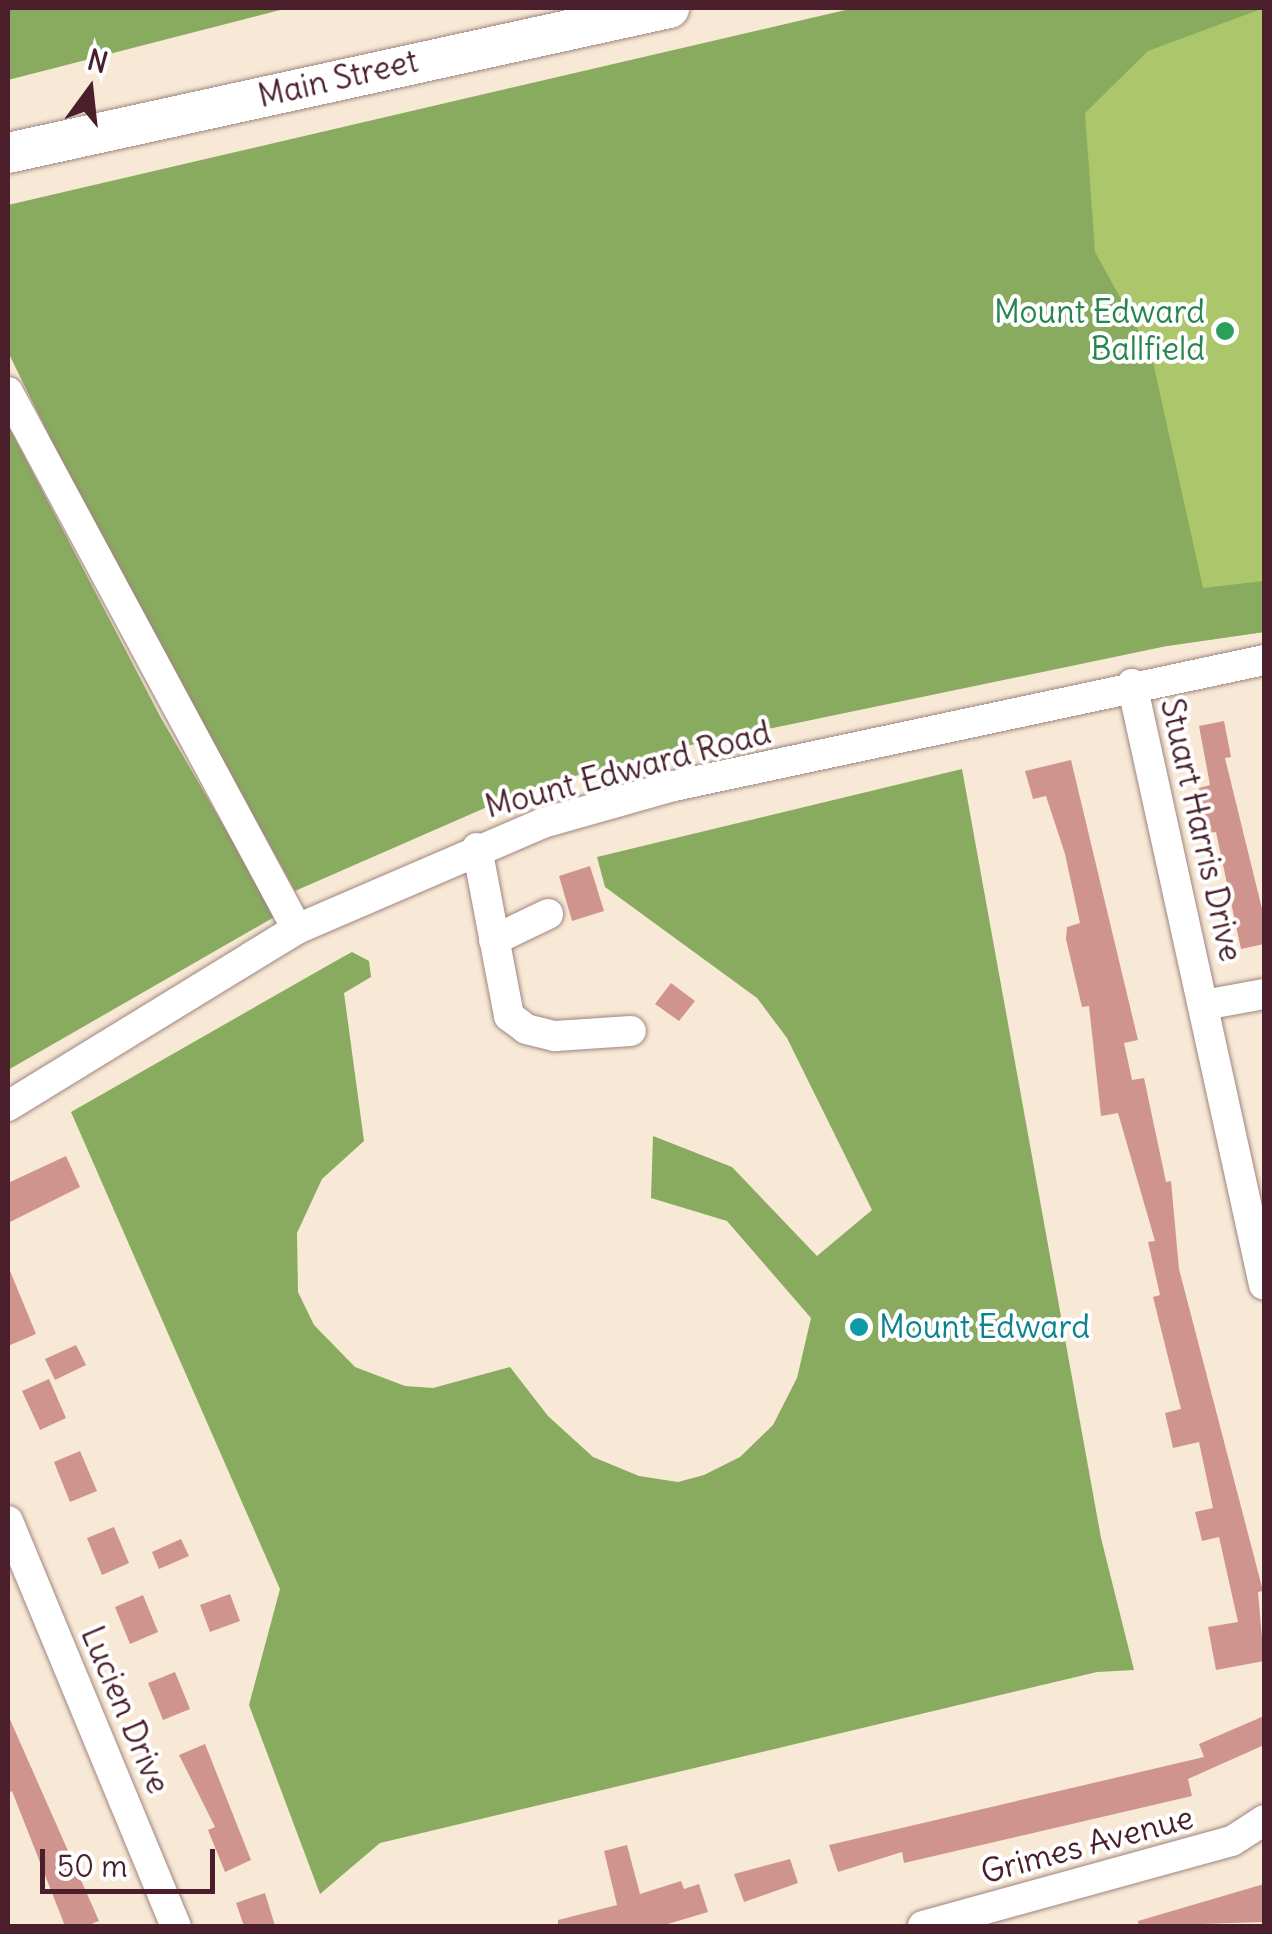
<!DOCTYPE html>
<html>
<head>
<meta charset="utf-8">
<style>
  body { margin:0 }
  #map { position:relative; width:1272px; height:1934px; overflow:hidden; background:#f7e9d5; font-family:Delius,sans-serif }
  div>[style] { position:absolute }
  .green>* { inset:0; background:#acc66b }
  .forest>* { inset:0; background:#89ab5f }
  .building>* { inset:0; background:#d0948f }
  .roads { filter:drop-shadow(0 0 2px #a08480) drop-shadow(0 0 2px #a08480) }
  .minor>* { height:30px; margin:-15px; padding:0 15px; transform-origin:15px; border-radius:15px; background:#fff }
  .major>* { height:40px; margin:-20px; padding:0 20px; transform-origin:20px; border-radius:20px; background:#fff }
  .dots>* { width:28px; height:28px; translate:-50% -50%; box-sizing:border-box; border:5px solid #fff; border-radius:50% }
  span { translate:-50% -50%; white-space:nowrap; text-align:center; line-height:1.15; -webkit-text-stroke:8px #fff; paint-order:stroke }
  .street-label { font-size:32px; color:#4a1f2b }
  .leisure-label { font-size:32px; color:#27864d }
  .right { translate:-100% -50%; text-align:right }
  .culture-label { font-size:32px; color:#0d838f }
  .left { translate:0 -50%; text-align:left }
  .frame { position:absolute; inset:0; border:10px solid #4a1f2b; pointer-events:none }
  .north { position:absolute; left:40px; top:40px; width:100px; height:100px; -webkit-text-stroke:8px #fff; paint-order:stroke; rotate:15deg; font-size:28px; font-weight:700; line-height:40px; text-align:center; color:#4a1f2b }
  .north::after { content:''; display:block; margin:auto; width:35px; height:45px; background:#4a1f2b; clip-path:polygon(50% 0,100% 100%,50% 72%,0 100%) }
  .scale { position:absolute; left:40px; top:1849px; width:175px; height:45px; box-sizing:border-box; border:5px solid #4a1f2b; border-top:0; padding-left:12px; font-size:30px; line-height:35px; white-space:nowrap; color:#4a1f2b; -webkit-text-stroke:8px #fff; paint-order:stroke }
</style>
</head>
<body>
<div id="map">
  <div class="green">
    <div style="clip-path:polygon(1023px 8px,1264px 8px,1264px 632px,1167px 646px)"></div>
  </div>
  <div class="forest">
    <div style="clip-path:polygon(8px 8px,288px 8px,8px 80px)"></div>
    <div style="clip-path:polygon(854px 8px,1264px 8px,1148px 51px,1085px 113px,1095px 252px,1151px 353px,1203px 588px,1264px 581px,1264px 632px,1167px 646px,681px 747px,528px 789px,295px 891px,85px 509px,8px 352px,8px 205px)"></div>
    <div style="clip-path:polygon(8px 425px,161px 718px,276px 916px,8px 1070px)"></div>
    <div style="clip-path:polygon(962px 769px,1101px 1538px,1134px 1670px,1097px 1672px,380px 1843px,320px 1894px,249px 1705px,280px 1589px,71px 1112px,341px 958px,352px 952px,369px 961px,371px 977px,344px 993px,364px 1141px,322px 1179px,297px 1233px,298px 1292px,314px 1325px,355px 1367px,405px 1386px,433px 1388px,510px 1367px,548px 1416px,593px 1457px,639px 1476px,678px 1482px,704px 1475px,740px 1457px,773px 1425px,797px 1378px,811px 1318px,727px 1221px,651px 1198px,653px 1136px,732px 1167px,817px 1256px,872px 1210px,787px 1038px,757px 998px,605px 887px,597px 857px)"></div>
  </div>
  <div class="building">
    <div style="clip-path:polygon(1224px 721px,1231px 757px,1225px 758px,1264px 917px,1264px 944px,1241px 949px,1216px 832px,1209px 833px,1199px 788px,1210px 785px,1199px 726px)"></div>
    <div style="clip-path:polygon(1071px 760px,1138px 1040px,1124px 1043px,1132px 1080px,1144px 1078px,1166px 1182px,1171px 1181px,1179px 1269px,1263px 1591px,1258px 1592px,1264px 1661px,1216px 1670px,1208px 1627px,1238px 1622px,1219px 1537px,1202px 1541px,1195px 1512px,1213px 1508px,1199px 1442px,1173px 1448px,1165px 1413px,1181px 1409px,1153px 1297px,1160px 1295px,1148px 1242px,1155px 1241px,1118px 1113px,1101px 1116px,1089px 1006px,1082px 1007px,1066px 939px,1067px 927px,1080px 923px,1065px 854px,1046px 796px,1033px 799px,1025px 771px)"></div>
    <div style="clip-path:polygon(590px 866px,604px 911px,572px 921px,559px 876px)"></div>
    <div style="clip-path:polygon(671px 983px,695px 1001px,679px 1021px,655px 1004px)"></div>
    <div style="clip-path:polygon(66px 1156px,80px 1187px,8px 1223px,8px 1183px)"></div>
    <div style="clip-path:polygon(8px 1266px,36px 1334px,8px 1346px)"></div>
    <div style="clip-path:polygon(76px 1345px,86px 1365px,55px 1380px,45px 1359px)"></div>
    <div style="clip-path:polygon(49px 1379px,66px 1418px,40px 1430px,22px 1391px)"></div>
    <div style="clip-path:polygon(80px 1451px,97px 1491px,70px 1502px,54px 1462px)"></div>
    <div style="clip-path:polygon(114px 1527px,129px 1563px,102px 1575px,87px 1538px)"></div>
    <div style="clip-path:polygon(181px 1539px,189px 1556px,159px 1569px,152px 1552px)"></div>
    <div style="clip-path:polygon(230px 1594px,240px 1621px,210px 1632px,200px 1605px)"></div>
    <div style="clip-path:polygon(143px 1595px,158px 1632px,130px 1644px,115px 1607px)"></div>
    <div style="clip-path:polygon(175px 1672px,190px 1709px,163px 1720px,148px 1683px)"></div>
    <div style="clip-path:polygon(8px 1715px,99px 1921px,86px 1926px,65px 1926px,12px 1791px,8px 1793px)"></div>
    <div style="clip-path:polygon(1264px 1716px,1264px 1745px,1188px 1779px,1192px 1796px,904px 1863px,902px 1852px,838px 1872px,829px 1845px,1204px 1757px,1199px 1744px)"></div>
    <div style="clip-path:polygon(205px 1744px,251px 1860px,225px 1872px,208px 1830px,215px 1827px,179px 1755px)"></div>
    <div style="clip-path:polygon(627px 1845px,640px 1894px,681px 1881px,684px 1889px,699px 1884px,708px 1912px,661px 1926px,558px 1926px,558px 1920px,617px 1905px,604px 1851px)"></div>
    <div style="clip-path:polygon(790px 1859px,798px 1883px,744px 1902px,734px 1874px)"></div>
    <div style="clip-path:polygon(1264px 1884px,1264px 1922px,1139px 1926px,1138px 1921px)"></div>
    <div style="clip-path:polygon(265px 1893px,275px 1926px,244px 1926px,236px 1903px)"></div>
  </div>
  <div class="roads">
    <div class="minor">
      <div style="left:8px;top:392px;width:610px;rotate:61.71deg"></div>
      <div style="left:1132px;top:684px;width:615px;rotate:77.61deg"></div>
      <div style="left:477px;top:848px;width:171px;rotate:79.2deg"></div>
      <div style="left:509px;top:1016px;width:21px;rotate:37deg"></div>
      <div style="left:526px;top:1029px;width:30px;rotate:14deg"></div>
      <div style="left:555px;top:1036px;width:76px;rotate:-3.8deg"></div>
      <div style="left:494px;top:940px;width:60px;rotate:-25.7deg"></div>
      <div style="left:1204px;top:1005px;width:61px;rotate:-10.4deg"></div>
      <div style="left:8px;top:1106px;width:339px;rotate:-31.5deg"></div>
      <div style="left:297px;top:929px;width:268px;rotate:-23.3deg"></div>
      <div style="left:543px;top:823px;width:136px;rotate:-15.8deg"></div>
      <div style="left:674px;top:786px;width:603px;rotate:-12.05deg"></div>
      <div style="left:8px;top:1521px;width:438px;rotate:67.5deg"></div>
      <div style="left:923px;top:1926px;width:320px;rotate:-15.4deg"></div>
      <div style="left:1232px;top:1841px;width:38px;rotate:-33deg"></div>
    </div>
    <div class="major">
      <div style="left:8px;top:153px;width:677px;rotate:-12.37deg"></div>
    </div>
  </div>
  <div class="dots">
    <div style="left:1225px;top:331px;background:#2e9e5b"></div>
    <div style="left:859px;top:1327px;background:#0f9aa8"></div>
  </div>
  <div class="street-label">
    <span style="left:338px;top:79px;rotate:-13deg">Main Street</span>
    <span style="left:628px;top:770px;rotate:-15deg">Mount Edward Road</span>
    <span style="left:1201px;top:830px;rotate:77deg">Stuart Harris Drive</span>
    <span style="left:125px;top:1710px;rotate:67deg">Lucien Drive</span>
    <span style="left:1087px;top:1845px;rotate:-15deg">Grimes Avenue</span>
  </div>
  <div class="leisure-label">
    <span class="right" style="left:1205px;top:331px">Mount Edward<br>Ballfield</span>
  </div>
  <div class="culture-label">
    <span class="left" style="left:879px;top:1327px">Mount Edward</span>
  </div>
  <div class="frame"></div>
  <div class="north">N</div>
  <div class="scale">50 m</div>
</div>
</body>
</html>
